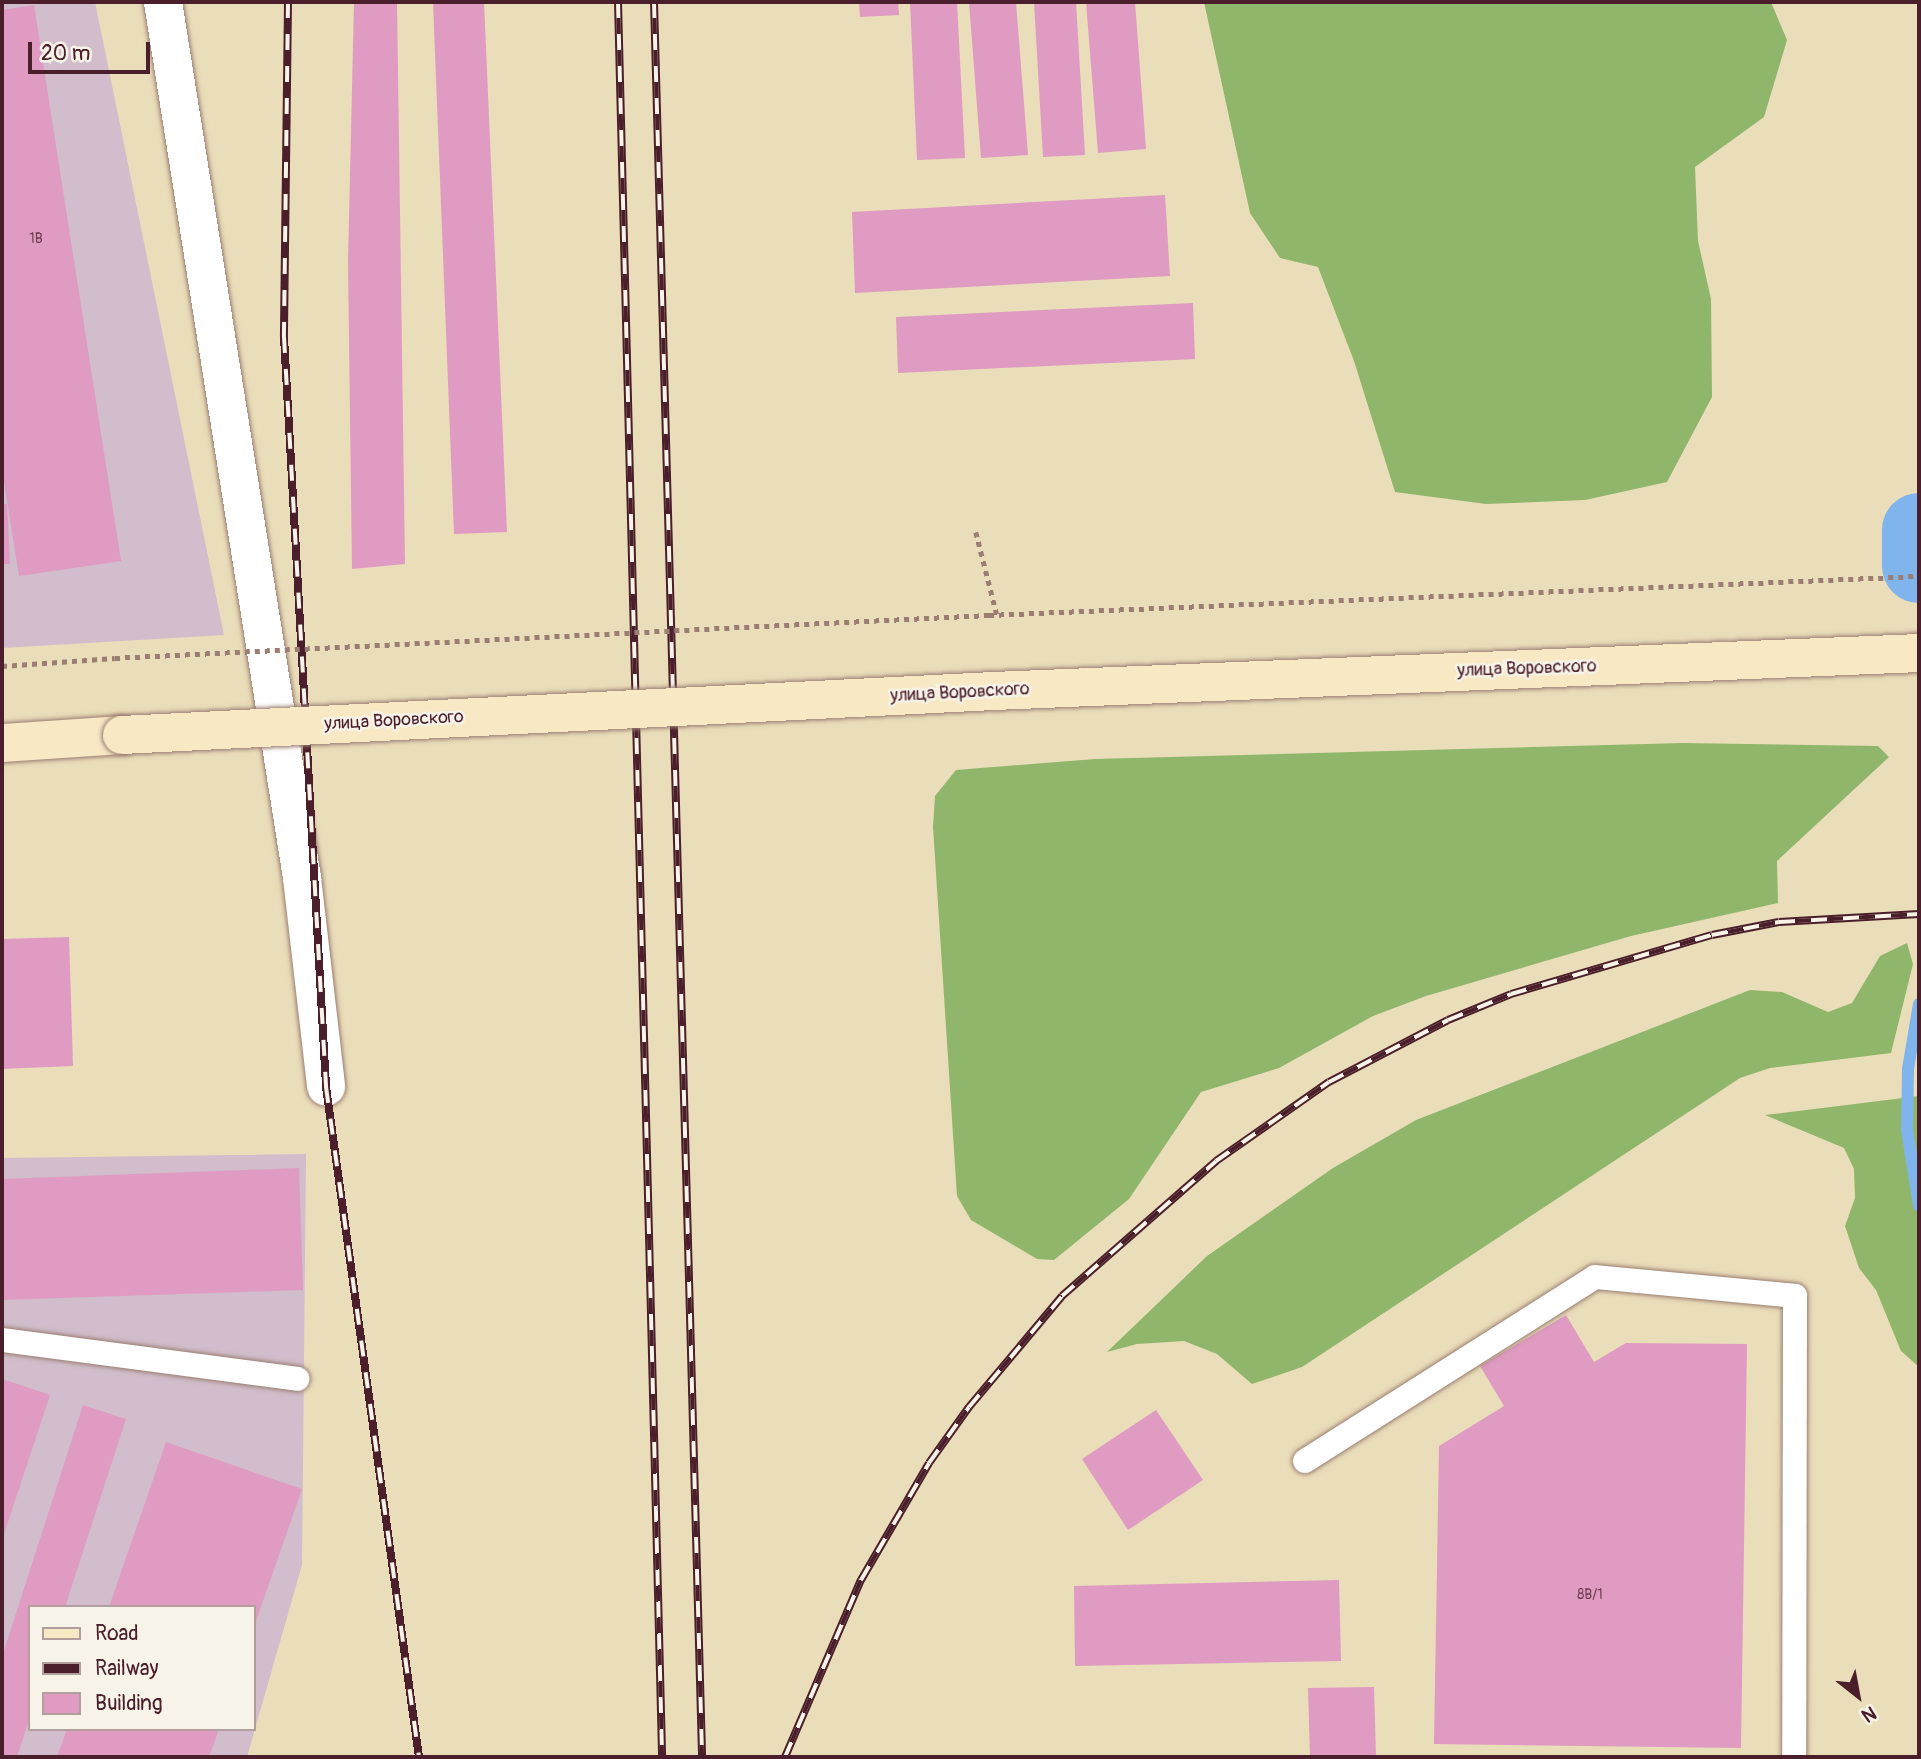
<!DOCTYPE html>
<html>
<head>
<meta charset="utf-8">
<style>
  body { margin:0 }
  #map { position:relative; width:1921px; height:1759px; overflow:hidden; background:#eaddb9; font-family:Pangolin,sans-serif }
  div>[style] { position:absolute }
  .industrial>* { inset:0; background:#d1bdcb }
  .forest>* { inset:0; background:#90b66b }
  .stream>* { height:12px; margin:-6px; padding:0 6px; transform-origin:6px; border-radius:6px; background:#7fb4ed }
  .river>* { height:74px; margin:-37px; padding:0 37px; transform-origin:37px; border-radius:37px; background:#7fb4ed }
  .building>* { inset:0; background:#df9bc1 }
  .path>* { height:4.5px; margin-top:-2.25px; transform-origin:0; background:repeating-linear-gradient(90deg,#9a7e72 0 5px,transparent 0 10px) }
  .roads { filter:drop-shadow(0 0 2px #9a7e72) drop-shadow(0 0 2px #9a7e72) }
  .service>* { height:24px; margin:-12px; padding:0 12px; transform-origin:12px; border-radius:12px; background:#fff }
  .minor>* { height:38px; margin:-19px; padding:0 19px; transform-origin:19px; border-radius:19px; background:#fff }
  .secondary>* { height:38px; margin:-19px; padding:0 19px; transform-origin:19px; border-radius:19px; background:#f8e8c3 }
  .rail>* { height:8px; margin-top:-4px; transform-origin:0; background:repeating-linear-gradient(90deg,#f7f3e8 0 16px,#4a1f2b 0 32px); box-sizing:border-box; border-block:2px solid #4a1f2b }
  .path-bridge>* { height:4.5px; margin-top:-2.25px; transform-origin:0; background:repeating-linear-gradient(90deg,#9a7e72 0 5px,transparent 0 10px) }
  .bridges { filter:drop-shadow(0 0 2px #9a7e72) drop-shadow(0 0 2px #9a7e72) }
  .secondary-bridge>* { height:38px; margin:-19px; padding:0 19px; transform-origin:19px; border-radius:19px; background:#f8e8c3 }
  span { translate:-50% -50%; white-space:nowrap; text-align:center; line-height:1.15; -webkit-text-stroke:5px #f7f3e8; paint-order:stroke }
  .number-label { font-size:14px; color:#6f3e50 }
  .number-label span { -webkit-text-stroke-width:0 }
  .street-label { font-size:18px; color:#4a1f2b }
  .frame { position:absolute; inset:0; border:4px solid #4a1f2b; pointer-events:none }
  .legend { position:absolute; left:28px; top:1605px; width:228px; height:126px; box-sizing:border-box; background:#f7f3e8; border:2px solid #b29e9c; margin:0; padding:9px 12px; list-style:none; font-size:21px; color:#4a1f2b }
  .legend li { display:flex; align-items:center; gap:14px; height:35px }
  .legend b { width:35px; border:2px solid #b29e9c }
  .north { position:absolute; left:1823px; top:1661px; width:70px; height:70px; -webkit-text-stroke:5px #f7f3e8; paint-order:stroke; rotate:149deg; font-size:19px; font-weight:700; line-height:28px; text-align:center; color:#4a1f2b }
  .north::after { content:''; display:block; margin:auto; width:24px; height:32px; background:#4a1f2b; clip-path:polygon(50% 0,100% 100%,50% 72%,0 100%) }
  .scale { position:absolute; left:28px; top:42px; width:122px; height:32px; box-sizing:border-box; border:4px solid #4a1f2b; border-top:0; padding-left:9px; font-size:21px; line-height:24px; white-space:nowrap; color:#4a1f2b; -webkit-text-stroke:5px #f7f3e8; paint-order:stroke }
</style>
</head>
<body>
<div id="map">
  <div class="industrial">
    <div style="clip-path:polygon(2px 2px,95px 2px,224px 635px,2px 648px)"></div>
    <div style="clip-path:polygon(evenodd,306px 1154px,302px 1565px,247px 1757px,2px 1757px,2px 1158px,306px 1154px,30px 1607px,254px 1607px,254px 1729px,30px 1729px,30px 1607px)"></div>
  </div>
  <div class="forest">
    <div style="clip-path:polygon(1204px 2px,1771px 2px,1787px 40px,1764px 117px,1695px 167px,1698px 241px,1711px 299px,1712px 397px,1667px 482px,1585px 500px,1486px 504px,1395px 492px,1354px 361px,1318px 267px,1280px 258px,1250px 213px)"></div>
    <div style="clip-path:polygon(1683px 743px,1878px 746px,1889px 757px,1777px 861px,1778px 903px,1631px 936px,1426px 996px,1373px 1016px,1279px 1068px,1201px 1092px,1129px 1199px,1054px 1260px,1037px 1259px,971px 1220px,957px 1196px,933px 827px,935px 796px,956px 770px,1095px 759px)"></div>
    <div style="clip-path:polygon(1907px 943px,1913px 964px,1891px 1053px,1770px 1068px,1740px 1078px,1302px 1367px,1252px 1384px,1217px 1354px,1184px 1341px,1137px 1344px,1107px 1352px,1207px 1256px,1333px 1168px,1416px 1120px,1750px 990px,1782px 992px,1828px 1012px,1852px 1003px,1880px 956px)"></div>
    <div style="clip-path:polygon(1919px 1096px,1919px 1367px,1901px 1351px,1876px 1290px,1859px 1268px,1845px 1226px,1855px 1198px,1854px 1169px,1844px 1148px,1765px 1115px)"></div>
  </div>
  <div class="stream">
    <div style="left:1919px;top:1004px;width:66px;rotate:99.6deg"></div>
    <div style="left:1908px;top:1069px;width:61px;rotate:90.9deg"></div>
    <div style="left:1907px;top:1130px;width:77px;rotate:81deg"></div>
  </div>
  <div class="river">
    <div style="left:1919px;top:530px;width:36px;rotate:90deg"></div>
  </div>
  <div class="building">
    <div style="clip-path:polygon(354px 2px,397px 2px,405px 564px,352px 569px,348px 262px)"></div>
    <div style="clip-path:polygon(433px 2px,484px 2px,507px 532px,454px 534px)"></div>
    <div style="clip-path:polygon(859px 2px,898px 2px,899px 15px,860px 17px)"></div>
    <div style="clip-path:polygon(910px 2px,957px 2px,965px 158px,917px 160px)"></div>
    <div style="clip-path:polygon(969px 2px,1016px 2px,1028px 155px,981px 158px)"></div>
    <div style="clip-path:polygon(1034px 2px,1076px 2px,1085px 155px,1043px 157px)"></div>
    <div style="clip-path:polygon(1086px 2px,1135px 2px,1146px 149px,1098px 153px)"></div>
    <div style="clip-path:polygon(34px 5px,121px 561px,19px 576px,2px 469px,2px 10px)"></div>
    <div style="clip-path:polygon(1165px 195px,1170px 276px,855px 293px,852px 212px)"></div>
    <div style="clip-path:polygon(1193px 303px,1195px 359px,898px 373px,896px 317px)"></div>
    <div style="clip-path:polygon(2px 504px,7px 504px,10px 564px,2px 564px)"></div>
    <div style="clip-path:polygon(69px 937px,73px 1066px,2px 1069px,2px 939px)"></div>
    <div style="clip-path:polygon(299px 1168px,303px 1290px,2px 1300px,2px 1179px)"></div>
    <div style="clip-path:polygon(1566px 1315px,1594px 1362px,1626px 1343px,1747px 1344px,1741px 1748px,1434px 1744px,1439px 1446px,1504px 1406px,1480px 1366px)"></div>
    <div style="clip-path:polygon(2px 1379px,50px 1395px,2px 1540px)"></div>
    <div style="clip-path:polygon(83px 1405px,126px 1419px,65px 1607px,30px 1607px,30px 1717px,17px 1757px,2px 1757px,2px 1657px)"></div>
    <div style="clip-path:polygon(1156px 1410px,1203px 1480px,1128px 1530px,1082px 1459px)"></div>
    <div style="clip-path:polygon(166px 1442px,302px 1489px,254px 1627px,254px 1607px,109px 1607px)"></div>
    <div style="clip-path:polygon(1339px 1580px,1341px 1661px,1075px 1666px,1074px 1586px)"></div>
    <div style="clip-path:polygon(1374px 1687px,1376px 1757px,1310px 1757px,1308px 1688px)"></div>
    <div style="clip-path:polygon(67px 1729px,219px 1729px,209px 1757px,57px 1757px)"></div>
  </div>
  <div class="path">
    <div style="left:976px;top:532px;width:86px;rotate:75.8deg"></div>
    <div style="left:2px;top:666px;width:113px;rotate:-4deg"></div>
  </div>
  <div class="roads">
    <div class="service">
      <div style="left:2px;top:1340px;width:298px;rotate:7.5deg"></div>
      <div style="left:1305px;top:1461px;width:343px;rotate:-32.4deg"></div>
      <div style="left:1595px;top:1277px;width:201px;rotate:5.4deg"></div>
      <div style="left:1795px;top:1296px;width:461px;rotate:90.1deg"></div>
    </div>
    <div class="minor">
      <div style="left:163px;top:2px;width:887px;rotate:80.98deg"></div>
      <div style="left:302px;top:878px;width:210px;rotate:83.4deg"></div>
    </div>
    <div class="secondary">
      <div style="left:2px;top:743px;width:120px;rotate:-3.8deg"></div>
    </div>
  </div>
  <div class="rail">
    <div style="left:288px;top:2px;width:335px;rotate:90.7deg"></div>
    <div style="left:284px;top:337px;width:751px;rotate:86.79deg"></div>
    <div style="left:326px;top:1087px;width:676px;rotate:82.1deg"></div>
    <div style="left:618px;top:2px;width:1756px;rotate:88.56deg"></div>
    <div style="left:654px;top:2px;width:1756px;rotate:88.43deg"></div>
    <div style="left:785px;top:1757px;width:193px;rotate:-66.8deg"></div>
    <div style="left:861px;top:1580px;width:135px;rotate:-59.8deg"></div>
    <div style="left:929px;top:1463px;width:69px;rotate:-54.5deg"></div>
    <div style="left:969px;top:1407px;width:145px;rotate:-50deg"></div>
    <div style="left:1062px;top:1296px;width:205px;rotate:-41.2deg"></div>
    <div style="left:1216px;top:1161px;width:138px;rotate:-35deg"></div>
    <div style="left:1329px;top:1082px;width:134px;rotate:-27.5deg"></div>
    <div style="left:1448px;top:1020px;width:68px;rotate:-22.4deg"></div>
    <div style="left:1511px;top:994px;width:209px;rotate:-16.4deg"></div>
    <div style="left:1712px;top:935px;width:68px;rotate:-11deg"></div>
    <div style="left:1779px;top:922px;width:140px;rotate:-3.3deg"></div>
  </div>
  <div class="path-bridge">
    <div style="left:115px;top:658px;width:875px;rotate:-2.82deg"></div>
    <div style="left:989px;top:615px;width:931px;rotate:-2.4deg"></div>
  </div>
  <div class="bridges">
    <div class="secondary-bridge">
      <div style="left:122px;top:735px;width:873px;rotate:-2.89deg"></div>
      <div style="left:994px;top:691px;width:926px;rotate:-2.35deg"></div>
    </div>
  </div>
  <div class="number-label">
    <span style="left:36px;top:239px">1В</span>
    <span style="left:1590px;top:1595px">8В/1</span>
  </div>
  <div class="street-label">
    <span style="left:1527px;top:669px;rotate:-2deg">улица Воровского</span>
    <span style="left:960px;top:693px;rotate:-3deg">улица Воровского</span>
    <span style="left:394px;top:721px;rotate:-3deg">улица Воровского</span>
  </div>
  <div class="frame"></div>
  <ul class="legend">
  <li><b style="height:9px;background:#f8e8c3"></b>Road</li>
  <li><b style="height:9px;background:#4a1f2b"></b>Railway</li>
  <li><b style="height:19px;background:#df9bc1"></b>Building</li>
  </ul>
  <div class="north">N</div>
  <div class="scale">20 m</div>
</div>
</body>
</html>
